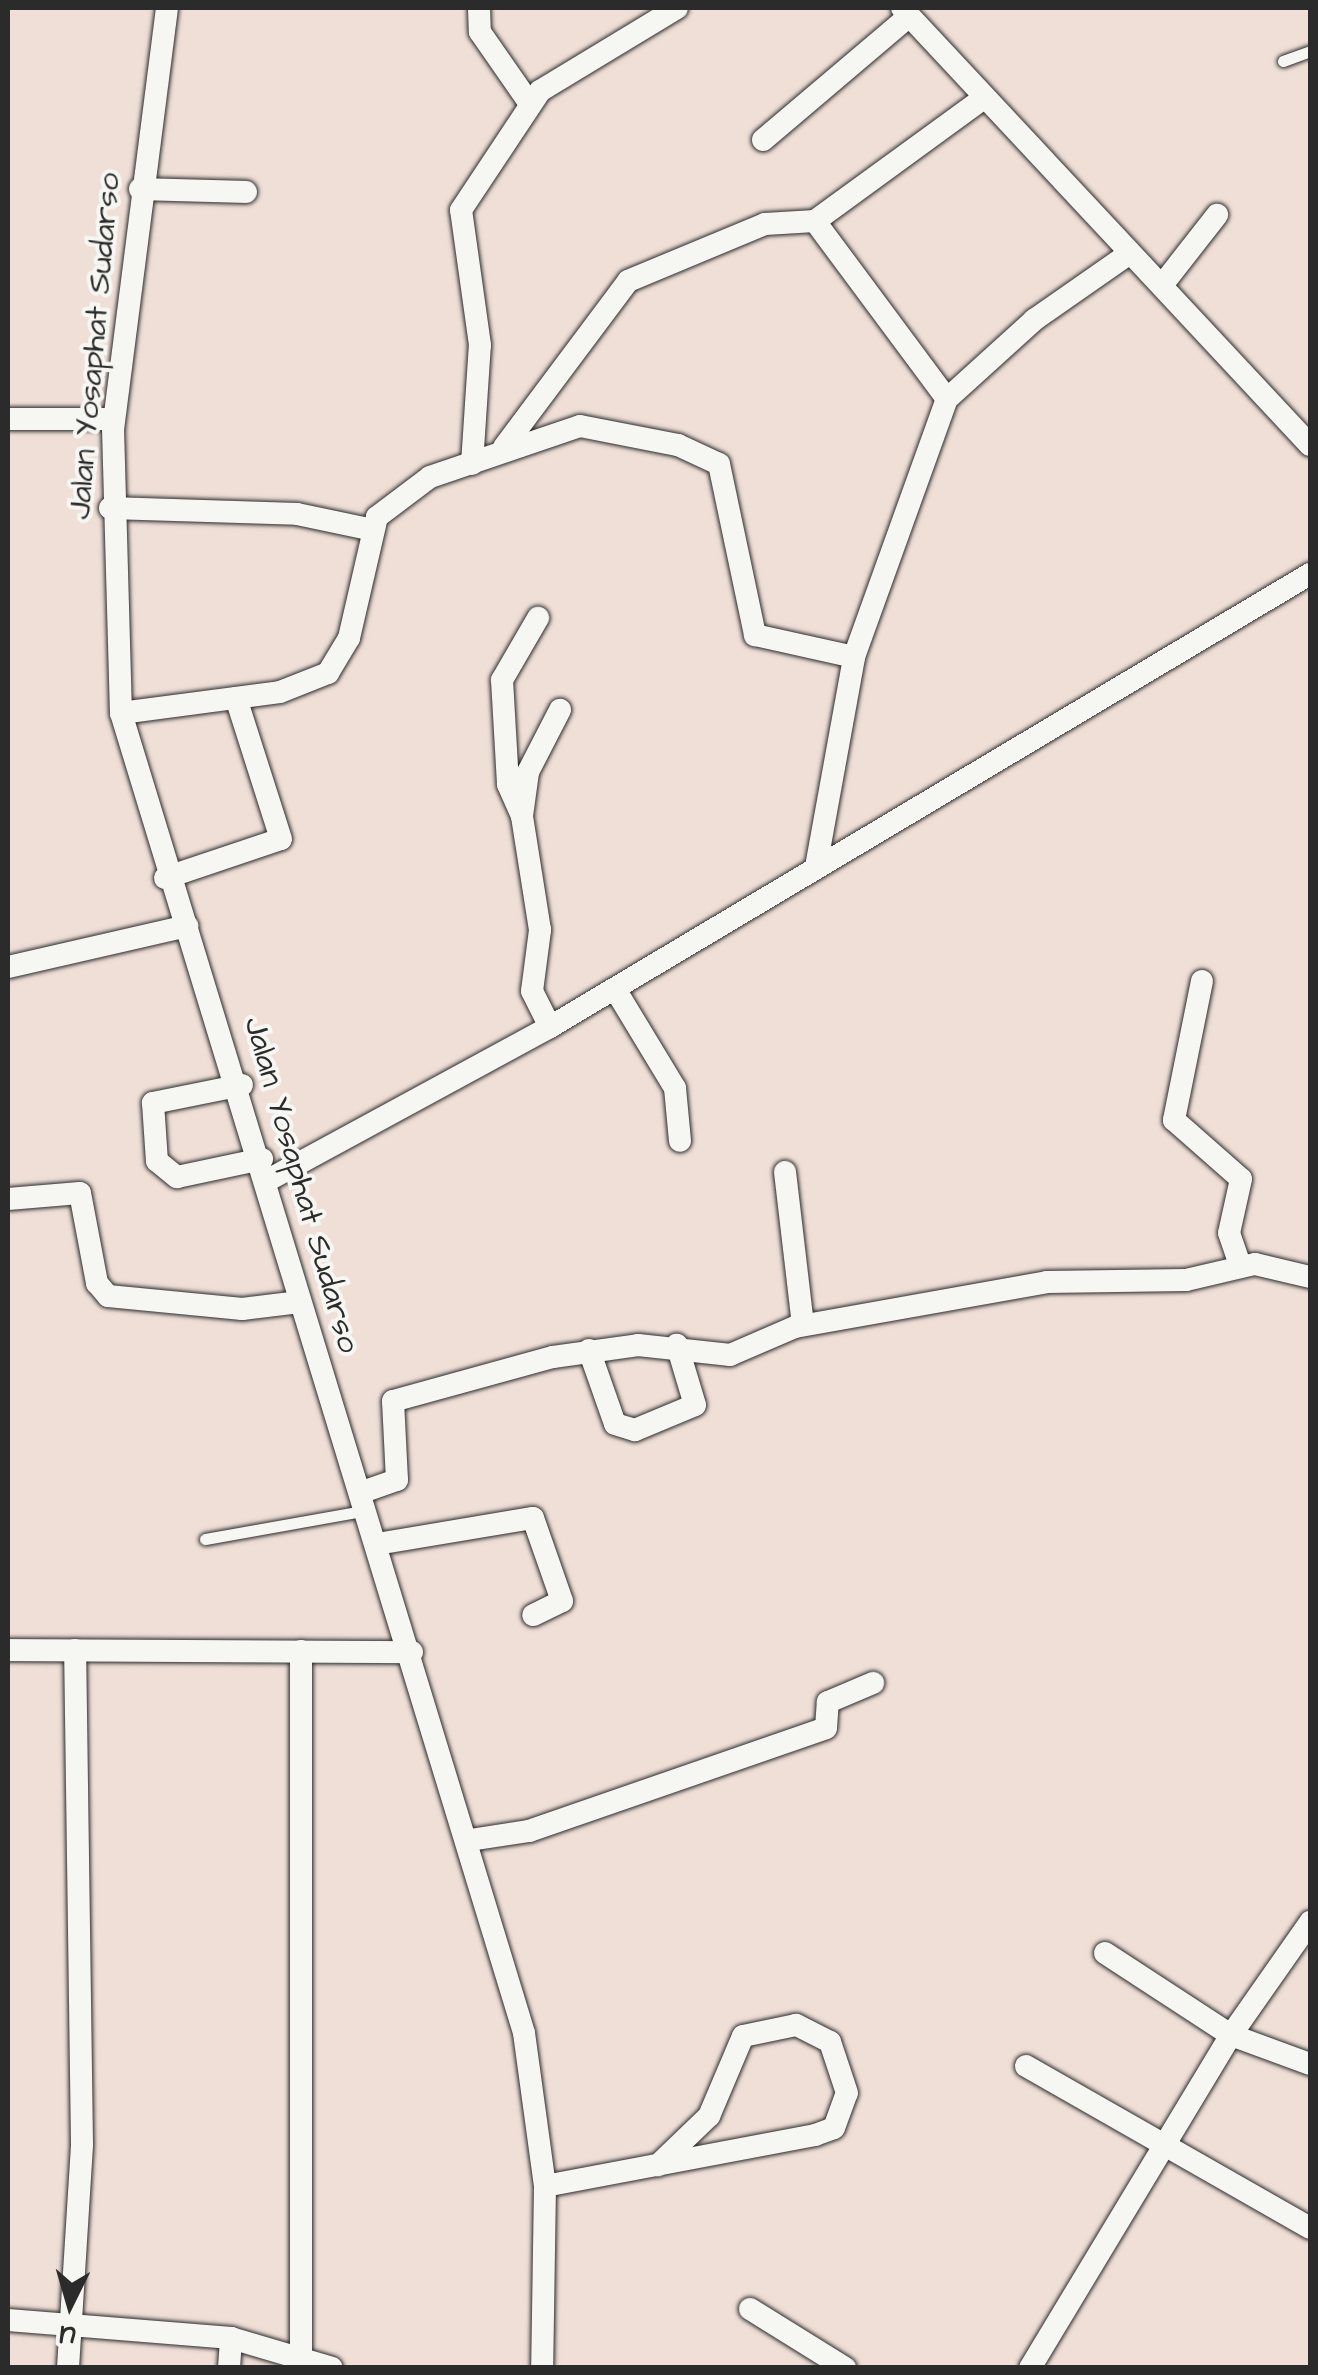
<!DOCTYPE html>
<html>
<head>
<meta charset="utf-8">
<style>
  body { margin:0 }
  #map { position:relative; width:1318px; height:2375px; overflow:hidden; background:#efdfd7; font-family:"Architects Daughter",sans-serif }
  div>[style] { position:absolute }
  .roads { filter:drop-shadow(0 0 2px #2b2b2b) drop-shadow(0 0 2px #2b2b2b) }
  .lane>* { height:11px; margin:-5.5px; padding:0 5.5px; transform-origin:5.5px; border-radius:5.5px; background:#f6f6f2 }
  .street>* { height:22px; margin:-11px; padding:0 11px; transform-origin:11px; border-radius:11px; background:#f6f6f2 }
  span { translate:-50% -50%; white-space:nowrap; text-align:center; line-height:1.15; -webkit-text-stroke:8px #f6f6f2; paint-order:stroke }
  .street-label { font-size:32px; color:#2b2b2b }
  .frame { position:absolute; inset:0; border:10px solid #2b2b2b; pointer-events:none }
  .north { position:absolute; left:20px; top:2255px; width:100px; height:100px; -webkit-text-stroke:8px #f6f6f2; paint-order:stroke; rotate:185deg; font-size:28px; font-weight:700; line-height:40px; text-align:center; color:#2b2b2b }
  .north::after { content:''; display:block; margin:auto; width:35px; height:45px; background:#2b2b2b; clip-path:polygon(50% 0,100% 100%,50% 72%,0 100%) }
</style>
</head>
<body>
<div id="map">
  <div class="roads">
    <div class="lane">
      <div style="left:1283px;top:61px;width:29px;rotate:-20deg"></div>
      <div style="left:205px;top:1539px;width:165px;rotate:-10.1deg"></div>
    </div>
    <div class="street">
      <div style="left:167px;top:8px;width:423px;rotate:97.3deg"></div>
      <div style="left:113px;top:428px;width:285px;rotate:88.4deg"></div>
      <div style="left:121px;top:713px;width:1380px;rotate:73.02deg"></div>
      <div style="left:524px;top:2033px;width:154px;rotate:82.2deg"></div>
      <div style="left:545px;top:2186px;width:182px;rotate:90.9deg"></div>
      <div style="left:479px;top:8px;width:24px;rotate:88deg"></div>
      <div style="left:480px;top:32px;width:88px;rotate:55.2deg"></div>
      <div style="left:902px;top:8px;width:598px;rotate:46.97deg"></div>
      <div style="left:763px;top:140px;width:190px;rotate:-40.3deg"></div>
      <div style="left:140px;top:189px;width:106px;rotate:1.6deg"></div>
      <div style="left:1163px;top:284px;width:88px;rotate:-52deg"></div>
      <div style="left:947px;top:399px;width:222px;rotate:-126.6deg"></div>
      <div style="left:815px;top:221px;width:210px;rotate:-36.1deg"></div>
      <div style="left:8px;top:419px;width:106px"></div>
      <div style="left:504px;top:447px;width:207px;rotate:-53.2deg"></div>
      <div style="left:628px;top:281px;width:148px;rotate:-22.6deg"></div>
      <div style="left:765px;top:224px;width:50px;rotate:-3.4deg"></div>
      <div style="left:472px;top:464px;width:119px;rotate:-86.2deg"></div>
      <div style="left:480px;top:345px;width:136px;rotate:-98deg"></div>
      <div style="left:461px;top:210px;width:143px;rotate:-56.4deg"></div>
      <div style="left:540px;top:91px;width:160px;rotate:-31.2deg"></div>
      <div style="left:110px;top:508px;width:187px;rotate:1.8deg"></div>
      <div style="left:297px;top:514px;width:73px;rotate:11.9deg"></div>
      <div style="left:121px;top:713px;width:160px;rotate:-7.5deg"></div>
      <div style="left:280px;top:692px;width:52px;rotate:-21.6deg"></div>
      <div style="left:328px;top:673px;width:41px;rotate:-59deg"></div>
      <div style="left:349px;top:638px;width:124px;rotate:-77deg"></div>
      <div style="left:377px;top:517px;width:66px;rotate:-37deg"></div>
      <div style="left:430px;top:477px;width:158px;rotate:-18.8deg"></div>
      <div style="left:580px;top:426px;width:100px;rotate:11deg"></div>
      <div style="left:678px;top:445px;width:45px;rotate:24.9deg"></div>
      <div style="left:719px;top:464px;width:175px;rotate:78.1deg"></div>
      <div style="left:755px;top:635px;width:101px;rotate:12.5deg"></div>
      <div style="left:522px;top:816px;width:35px;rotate:-114deg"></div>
      <div style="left:508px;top:784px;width:104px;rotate:-93.3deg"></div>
      <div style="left:502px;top:680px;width:72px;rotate:-59.9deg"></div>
      <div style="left:816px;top:867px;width:213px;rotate:-79.7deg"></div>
      <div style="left:854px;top:657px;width:274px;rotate:-70.2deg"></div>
      <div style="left:947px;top:399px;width:118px;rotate:-42.2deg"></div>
      <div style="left:1034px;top:320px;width:117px;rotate:-34.9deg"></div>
      <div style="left:165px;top:878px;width:122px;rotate:-18.6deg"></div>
      <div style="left:281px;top:839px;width:148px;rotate:-107.7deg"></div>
      <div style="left:8px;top:967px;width:184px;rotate:-12.9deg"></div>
      <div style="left:1202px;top:981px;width:142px;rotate:101.4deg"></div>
      <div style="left:1174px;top:1120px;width:89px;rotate:41.4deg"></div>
      <div style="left:1241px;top:1179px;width:55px;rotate:102.5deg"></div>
      <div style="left:1229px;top:1233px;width:34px;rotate:71deg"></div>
      <div style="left:615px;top:989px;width:116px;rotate:58.8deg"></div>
      <div style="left:675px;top:1088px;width:53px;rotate:84.6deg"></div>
      <div style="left:550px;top:1027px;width:40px;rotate:-116.6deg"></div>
      <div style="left:532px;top:991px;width:62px;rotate:-82.5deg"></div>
      <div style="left:540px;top:930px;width:115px;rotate:-99deg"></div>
      <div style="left:522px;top:816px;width:44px;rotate:-82.2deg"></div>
      <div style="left:528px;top:772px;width:70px;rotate:-62.7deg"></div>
      <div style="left:242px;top:1085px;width:91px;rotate:168.6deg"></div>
      <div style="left:153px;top:1103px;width:58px;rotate:86.1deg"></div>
      <div style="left:157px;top:1161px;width:26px;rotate:39deg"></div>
      <div style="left:177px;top:1177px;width:87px;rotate:-12deg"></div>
      <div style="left:785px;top:1172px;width:154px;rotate:83.3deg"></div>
      <div style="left:270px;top:1179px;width:319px;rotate:-28.5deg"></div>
      <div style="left:550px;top:1027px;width:885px;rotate:-30.8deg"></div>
      <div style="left:8px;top:1199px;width:72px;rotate:-4.8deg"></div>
      <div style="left:80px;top:1193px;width:92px;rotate:79.3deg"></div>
      <div style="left:97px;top:1283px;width:17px;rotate:50deg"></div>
      <div style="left:108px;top:1296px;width:135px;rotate:5.5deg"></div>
      <div style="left:242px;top:1309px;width:58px;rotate:-6.9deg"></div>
      <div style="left:589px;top:1350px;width:78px;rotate:70.6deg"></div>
      <div style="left:615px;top:1424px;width:21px;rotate:17deg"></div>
      <div style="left:635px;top:1430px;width:65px;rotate:-22.6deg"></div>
      <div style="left:695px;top:1405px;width:63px;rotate:-106.7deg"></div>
      <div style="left:362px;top:1492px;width:37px;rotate:-19deg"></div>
      <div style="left:397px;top:1480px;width:79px;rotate:-92.9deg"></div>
      <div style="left:393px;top:1401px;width:166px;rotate:-15.4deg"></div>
      <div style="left:553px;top:1357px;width:86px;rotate:-8deg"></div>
      <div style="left:638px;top:1345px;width:93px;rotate:6.2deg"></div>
      <div style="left:730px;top:1355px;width:71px;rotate:-23.3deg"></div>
      <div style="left:795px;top:1327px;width:256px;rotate:-10.1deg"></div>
      <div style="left:1047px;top:1282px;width:139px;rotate:-0.8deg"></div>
      <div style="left:1186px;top:1280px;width:71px;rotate:-13.1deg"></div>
      <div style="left:1255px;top:1264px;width:57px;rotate:13.3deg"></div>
      <div style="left:377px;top:1544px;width:158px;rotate:-9.5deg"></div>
      <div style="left:533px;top:1518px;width:88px;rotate:70.7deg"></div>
      <div style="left:562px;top:1601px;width:32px;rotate:154deg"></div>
      <div style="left:8px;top:1650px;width:404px;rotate:0.3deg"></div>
      <div style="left:301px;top:1651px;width:706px;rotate:90deg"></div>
      <div style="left:470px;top:1840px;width:60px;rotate:-8.7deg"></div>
      <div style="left:529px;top:1831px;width:314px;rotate:-19.1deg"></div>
      <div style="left:826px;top:1728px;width:26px;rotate:-86deg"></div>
      <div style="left:828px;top:1702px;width:49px;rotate:-22.9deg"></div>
      <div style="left:1105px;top:1953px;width:150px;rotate:33.1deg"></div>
      <div style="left:1231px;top:2035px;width:84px;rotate:20.2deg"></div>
      <div style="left:1026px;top:2066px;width:327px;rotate:29.7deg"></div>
      <div style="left:545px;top:2186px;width:275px;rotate:-10.7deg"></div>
      <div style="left:815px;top:2135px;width:20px;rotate:-20deg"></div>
      <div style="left:834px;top:2128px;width:37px;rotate:-70deg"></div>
      <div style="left:847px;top:2093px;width:54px;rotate:-108.4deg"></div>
      <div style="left:830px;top:2042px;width:38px;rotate:-153deg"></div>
      <div style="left:796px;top:2025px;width:54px;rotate:168.3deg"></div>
      <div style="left:743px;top:2036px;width:87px;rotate:113deg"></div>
      <div style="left:709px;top:2116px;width:71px;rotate:136.1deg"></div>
      <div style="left:750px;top:2309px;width:112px;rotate:31.8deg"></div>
      <div style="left:8px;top:2320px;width:224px;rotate:4.6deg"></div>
      <div style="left:231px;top:2338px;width:105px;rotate:16.5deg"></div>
      <div style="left:68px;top:2368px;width:224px;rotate:-86.4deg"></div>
      <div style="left:82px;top:2144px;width:494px;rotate:-90.8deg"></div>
      <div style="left:229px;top:2368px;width:30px;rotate:-86deg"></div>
      <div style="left:1030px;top:2368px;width:389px;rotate:-58.9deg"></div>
      <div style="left:1231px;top:2035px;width:138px;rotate:-55deg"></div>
    </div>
  </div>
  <div class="street-label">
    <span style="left:95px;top:346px;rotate:-85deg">Jalan Yosaphat Sudarso</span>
    <span style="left:301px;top:1185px;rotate:74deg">Jalan Yosaphat Sudarso</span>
  </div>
  <div class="frame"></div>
  <div class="north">U</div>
</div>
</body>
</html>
